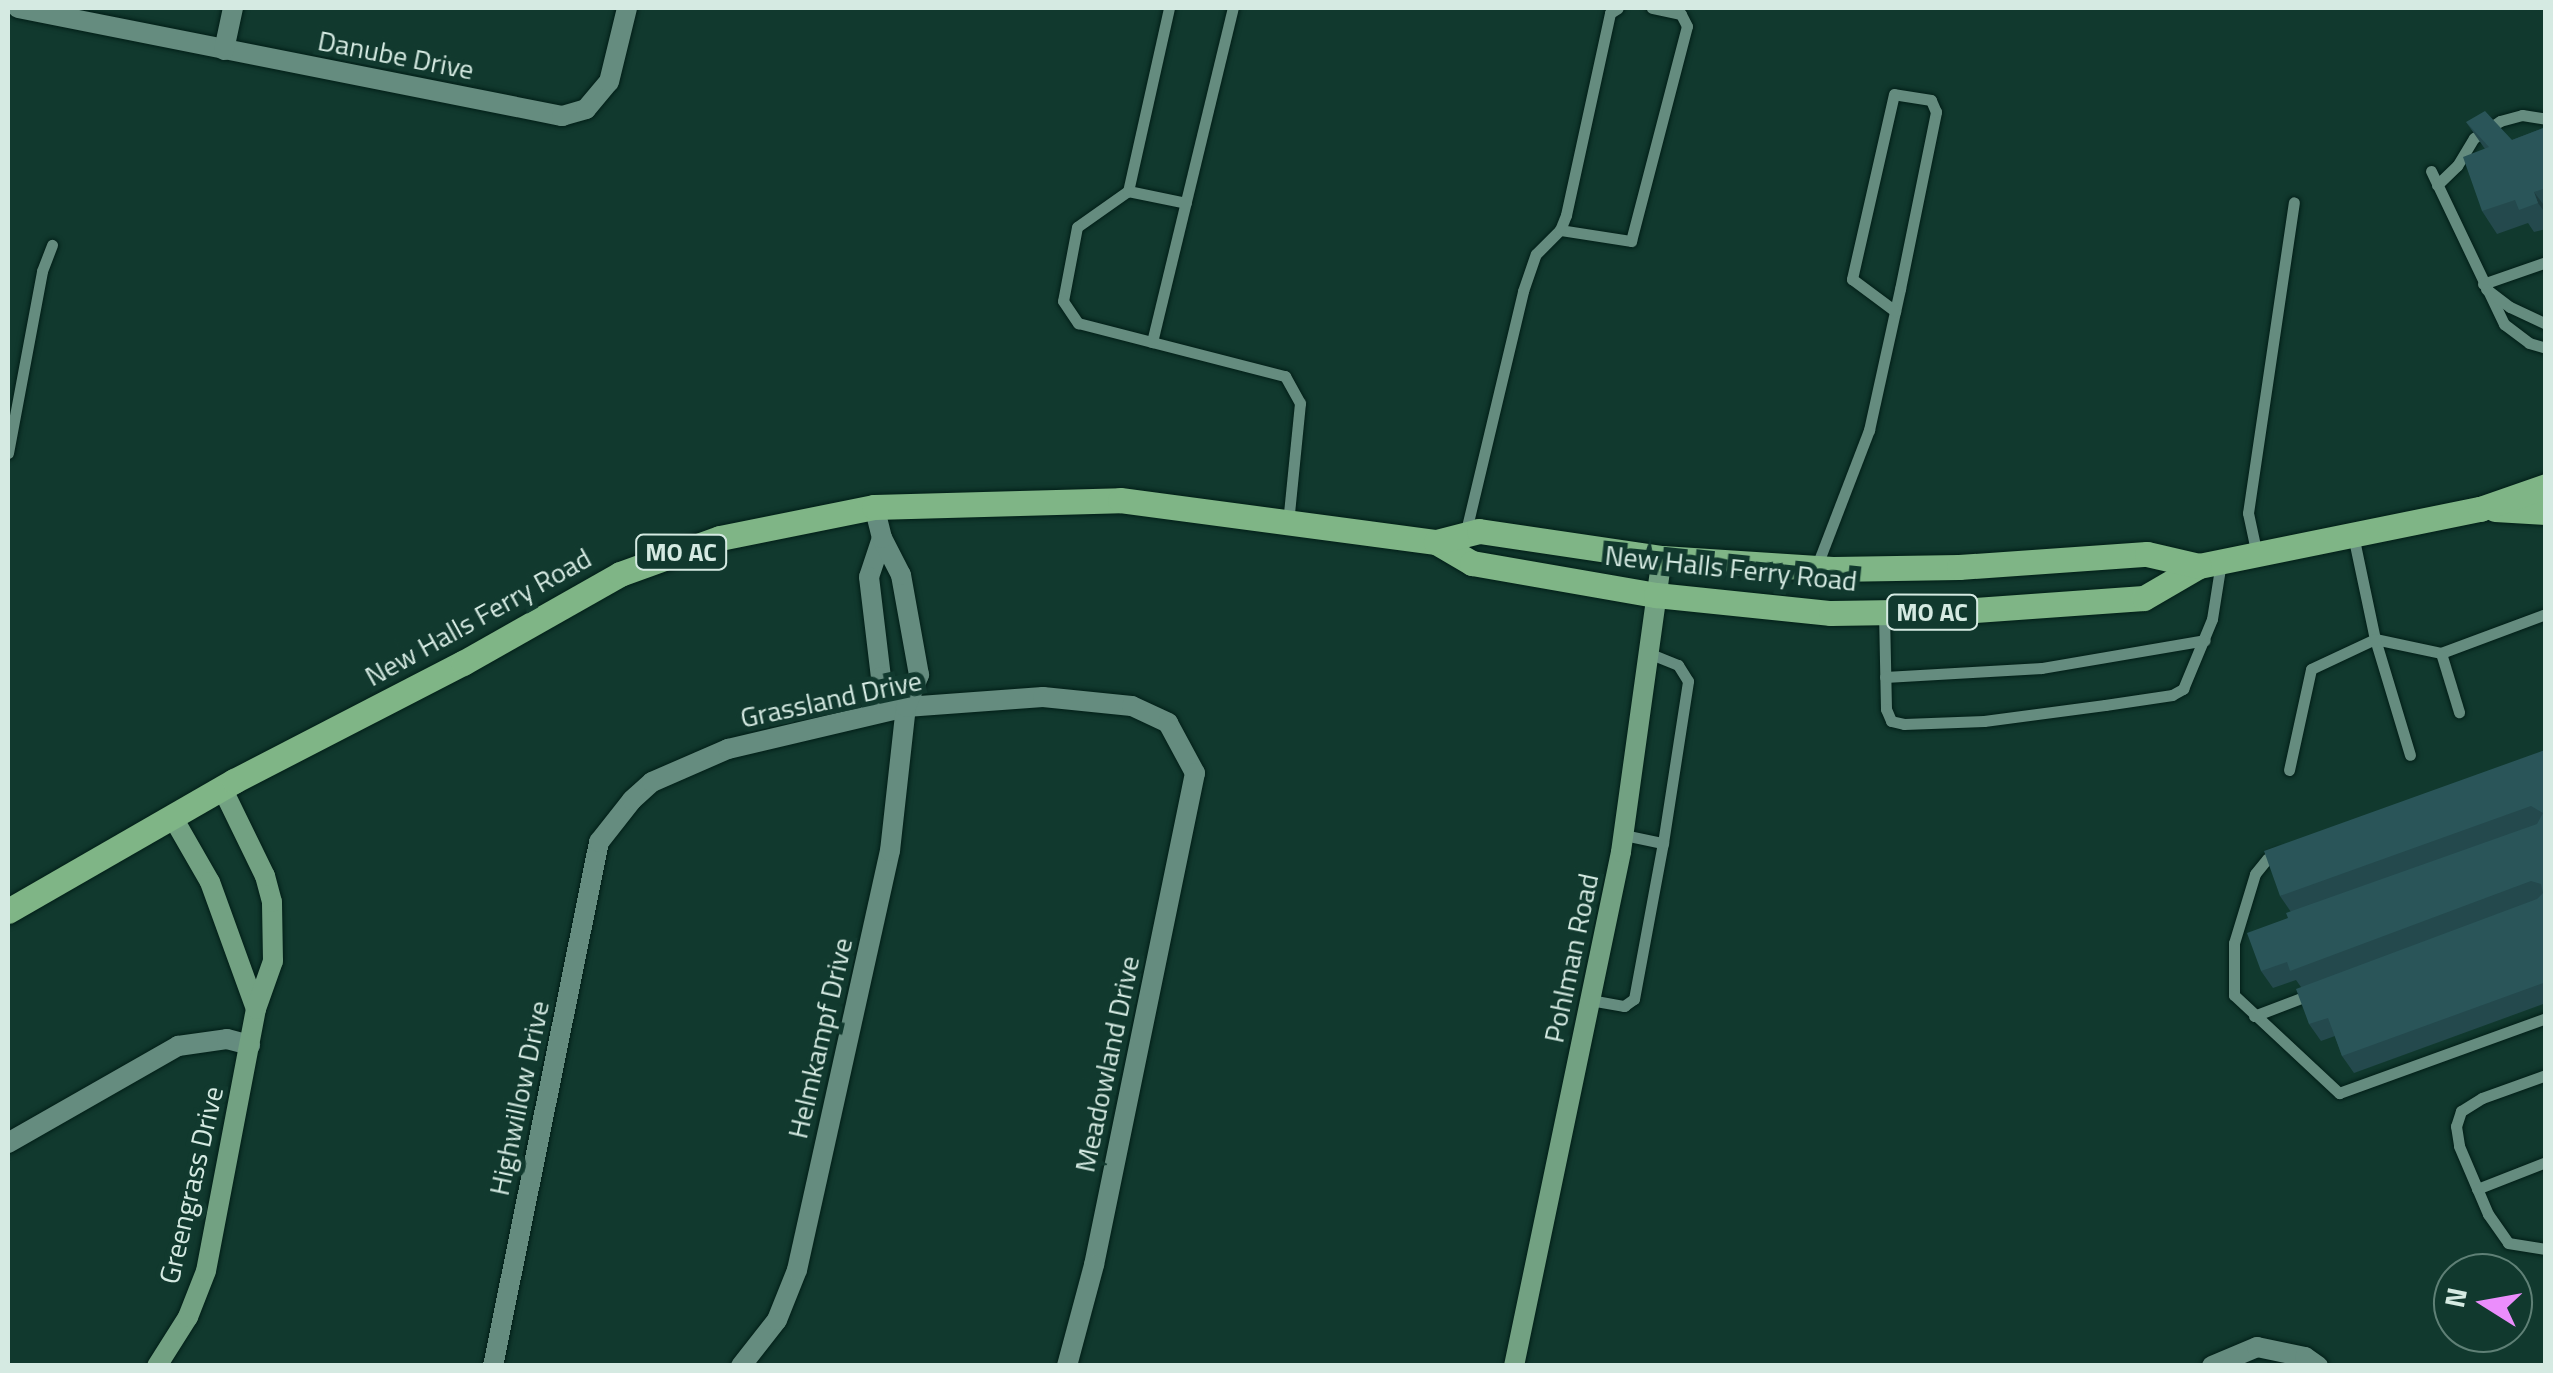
<!DOCTYPE html>
<html>
<head>
<meta charset="utf-8">
<style>
  body { margin:0 }
  #map { position:relative; width:2553px; height:1373px; overflow:hidden; background:#11392e; font-family:"Titillium Web",sans-serif }
  div>[style] { position:absolute }
  .roads { filter:drop-shadow(0 0 2px #021e17) drop-shadow(0 0 2px #021e17) }
  .lane>* { height:11px; margin:-5.5px; padding:0 5.5px; transform-origin:5.5px; border-radius:5.5px; background:#658c7f }
  .street>* { height:20px; margin:-10px; padding:0 10px; transform-origin:10px; border-radius:10px; background:#658c7f }
  .secondary>* { height:20px; margin:-10px; padding:0 10px; transform-origin:10px; border-radius:10px; background:#72a182 }
  .primary>* { height:25px; margin:-12.5px; padding:0 12.5px; transform-origin:12.5px; border-radius:12.5px; background:#7fb586 }
  .wall>* { inset:0; background:#24494d }
  .shaded-wall>* { inset:0; background:#1d3c3e }
  .building>* { inset:0; background:#2a5559 }
  span { translate:-50% -50%; white-space:nowrap; text-align:center; line-height:1.15; -webkit-text-stroke:10px #11392e; paint-order:stroke }
  .shield-label span { padding:2px 8px; background:#11392e; border:2px solid; border-radius:8px; -webkit-text-stroke-width:0 }
  .shield-label { font-size:25px; color:#d5eae2; font-weight:700 }
  .street-label { font-size:28px; color:#d5eae2 }
  .frame { position:absolute; inset:0; border:10px solid #d5eae2; pointer-events:none }
  .north { position:absolute; left:2433px; top:1253px; width:100px; height:100px; box-sizing:border-box; background:#11392e; border:2px solid #5f8076; border-radius:50%; rotate:281deg; font-size:28px; font-weight:700; line-height:40px; text-align:center; color:#d5eae2 }
  .north::after { content:''; display:block; margin:auto; width:35px; height:45px; background:#eb8dfc; clip-path:polygon(50% 0,100% 100%,50% 72%,0 100%) }
</style>
</head>
<body>
<div id="map">
  <div class="roads">
    <div class="lane">
      <div style="left:1169px;top:8px;width:188px;rotate:102.6deg"></div>
      <div style="left:1128px;top:191px;width:62px;rotate:144.8deg"></div>
      <div style="left:1077px;top:227px;width:75px;rotate:100.7deg"></div>
      <div style="left:1063px;top:301px;width:27px;rotate:56deg"></div>
      <div style="left:1078px;top:323px;width:214px;rotate:14.4deg"></div>
      <div style="left:1285px;top:376px;width:31px;rotate:61deg"></div>
      <div style="left:1300px;top:403px;width:122px;rotate:95.7deg"></div>
      <div style="left:2431px;top:171px;width:170px;rotate:64.5deg"></div>
      <div style="left:2504px;top:324px;width:31px;rotate:37deg"></div>
      <div style="left:2529px;top:343px;width:18px;rotate:16deg"></div>
      <div style="left:2437px;top:185px;width:28px;rotate:-44deg"></div>
      <div style="left:2457px;top:166px;width:33px;rotate:-59deg"></div>
      <div style="left:2474px;top:138px;width:31px;rotate:-33deg"></div>
      <div style="left:2500px;top:121px;width:23px;rotate:-15deg"></div>
      <div style="left:2522px;top:115px;width:24px;rotate:9deg"></div>
      <div style="left:1128px;top:191px;width:59px;rotate:11.7deg"></div>
      <div style="left:1560px;top:230px;width:72px;rotate:8.8deg"></div>
      <div style="left:1631px;top:241px;width:222px;rotate:-75.4deg"></div>
      <div style="left:1687px;top:26px;width:13px;rotate:-117deg"></div>
      <div style="left:1681px;top:14px;width:30px;rotate:-168deg"></div>
      <div style="left:2483px;top:284px;width:67px;rotate:-19.2deg"></div>
      <div style="left:2486px;top:289px;width:30px;rotate:37deg"></div>
      <div style="left:2510px;top:307px;width:40px;rotate:25deg"></div>
      <div style="left:1152px;top:342px;width:344px;rotate:-76.4deg"></div>
      <div style="left:8px;top:453px;width:185px;rotate:-79.4deg"></div>
      <div style="left:42px;top:271px;width:28px;rotate:-69deg"></div>
      <div style="left:1465px;top:535px;width:251px;rotate:-76.6deg"></div>
      <div style="left:1523px;top:291px;width:39px;rotate:-71deg"></div>
      <div style="left:1536px;top:254px;width:34px;rotate:-45deg"></div>
      <div style="left:1560px;top:230px;width:16px;rotate:-68deg"></div>
      <div style="left:1566px;top:215px;width:207px;rotate:-77.7deg"></div>
      <div style="left:1610px;top:13px;width:9px;rotate:-32deg"></div>
      <div style="left:2353px;top:535px;width:106px;rotate:78.1deg"></div>
      <div style="left:2375px;top:639px;width:67px;rotate:12deg"></div>
      <div style="left:2441px;top:653px;width:112px;rotate:-20.4deg"></div>
      <div style="left:2257px;top:555px;width:43px;rotate:-102.1deg"></div>
      <div style="left:2248px;top:513px;width:314px;rotate:-81.6deg"></div>
      <div style="left:1816px;top:568px;width:148px;rotate:-69deg"></div>
      <div style="left:1869px;top:430px;width:144px;rotate:-77.6deg"></div>
      <div style="left:1900px;top:289px;width:181px;rotate:-78.5deg"></div>
      <div style="left:1936px;top:112px;width:13px;rotate:-113deg"></div>
      <div style="left:1931px;top:100px;width:37px;rotate:-171deg"></div>
      <div style="left:1894px;top:94px;width:190px;rotate:102.8deg"></div>
      <div style="left:1852px;top:279px;width:54px;rotate:36.7deg"></div>
      <div style="left:1884px;top:613px;width:96px;rotate:88.8deg"></div>
      <div style="left:1886px;top:709px;width:13px;rotate:67deg"></div>
      <div style="left:1891px;top:721px;width:13px;rotate:13deg"></div>
      <div style="left:1904px;top:724px;width:80px;rotate:-2.1deg"></div>
      <div style="left:1984px;top:721px;width:122px;rotate:-7.5deg"></div>
      <div style="left:2105px;top:705px;width:68px;rotate:-8.5deg"></div>
      <div style="left:2172px;top:695px;width:13px;rotate:-29deg"></div>
      <div style="left:2183px;top:689px;width:76px;rotate:-67.5deg"></div>
      <div style="left:2212px;top:619px;width:58px;rotate:-81deg"></div>
      <div style="left:2441px;top:653px;width:62px;rotate:73deg"></div>
      <div style="left:1885px;top:677px;width:157px;rotate:-3.3deg"></div>
      <div style="left:2042px;top:668px;width:165px;rotate:-9.7deg"></div>
      <div style="left:2289px;top:770px;width:103px;rotate:-77.7deg"></div>
      <div style="left:2311px;top:669px;width:71px;rotate:-25.1deg"></div>
      <div style="left:2375px;top:639px;width:121px;rotate:73.2deg"></div>
      <div style="left:1624px;top:835px;width:40px;rotate:12deg"></div>
      <div style="left:2279px;top:854px;width:13px;rotate:157deg"></div>
      <div style="left:2267px;top:859px;width:19px;rotate:129deg"></div>
      <div style="left:2255px;top:874px;width:72px;rotate:106.9deg"></div>
      <div style="left:2234px;top:943px;width:52px;rotate:90deg"></div>
      <div style="left:2234px;top:995px;width:144px;rotate:43deg"></div>
      <div style="left:2339px;top:1093px;width:220px;rotate:-19.9deg"></div>
      <div style="left:1590px;top:1000px;width:35px;rotate:10deg"></div>
      <div style="left:1624px;top:1006px;width:12px;rotate:-35deg"></div>
      <div style="left:1634px;top:999px;width:159px;rotate:-79.5deg"></div>
      <div style="left:1663px;top:843px;width:164px;rotate:-81.2deg"></div>
      <div style="left:1688px;top:681px;width:19px;rotate:-122deg"></div>
      <div style="left:1678px;top:665px;width:32px;rotate:-158deg"></div>
      <div style="left:2254px;top:1016px;width:62px;rotate:-20.8deg"></div>
      <div style="left:2546px;top:1075px;width:68px;rotate:160.2deg"></div>
      <div style="left:2482px;top:1098px;width:25px;rotate:148deg"></div>
      <div style="left:2461px;top:1111px;width:16px;rotate:108deg"></div>
      <div style="left:2456px;top:1126px;width:20px;rotate:81deg"></div>
      <div style="left:2459px;top:1146px;width:74px;rotate:66.9deg"></div>
      <div style="left:2488px;top:1214px;width:35px;rotate:55deg"></div>
      <div style="left:2508px;top:1243px;width:38px;rotate:9deg"></div>
      <div style="left:2477px;top:1189px;width:74px;rotate:-21.4deg"></div>
    </div>
    <div class="street">
      <div style="left:18px;top:8px;width:555px;rotate:11.23deg"></div>
      <div style="left:562px;top:116px;width:25px;rotate:-16deg"></div>
      <div style="left:586px;top:109px;width:35px;rotate:-50deg"></div>
      <div style="left:609px;top:82px;width:76px;rotate:-76.3deg"></div>
      <div style="left:224px;top:50px;width:43px;rotate:-77.9deg"></div>
      <div style="left:882px;top:538px;width:41px;rotate:108.4deg"></div>
      <div style="left:869px;top:577px;width:101px;rotate:83.2deg"></div>
      <div style="left:881px;top:677px;width:39px;rotate:50deg"></div>
      <div style="left:8px;top:1143px;width:196px;rotate:-29.7deg"></div>
      <div style="left:178px;top:1046px;width:49px;rotate:-8.1deg"></div>
      <div style="left:227px;top:1039px;width:24px;rotate:15deg"></div>
      <div style="left:493px;top:1366px;width:535px;rotate:-78.56deg"></div>
      <div style="left:599px;top:842px;width:53px;rotate:-51.8deg"></div>
      <div style="left:632px;top:800px;width:27px;rotate:-42deg"></div>
      <div style="left:652px;top:782px;width:83px;rotate:-23.5deg"></div>
      <div style="left:728px;top:749px;width:183px;rotate:-13.3deg"></div>
      <div style="left:906px;top:707px;width:137px;rotate:-4.2deg"></div>
      <div style="left:1043px;top:697px;width:89px;rotate:5.8deg"></div>
      <div style="left:1132px;top:706px;width:40px;rotate:25deg"></div>
      <div style="left:1168px;top:723px;width:57px;rotate:61.6deg"></div>
      <div style="left:1195px;top:773px;width:502px;rotate:101.6deg"></div>
      <div style="left:1094px;top:1265px;width:105px;rotate:105deg"></div>
      <div style="left:741px;top:1366px;width:58px;rotate:-52deg"></div>
      <div style="left:777px;top:1320px;width:54px;rotate:-68.2deg"></div>
      <div style="left:797px;top:1270px;width:429px;rotate:-77.5deg"></div>
      <div style="left:890px;top:851px;width:145px;rotate:-83.7deg"></div>
      <div style="left:906px;top:707px;width:35px;rotate:-68deg"></div>
      <div style="left:919px;top:675px;width:102px;rotate:-100.2deg"></div>
      <div style="left:901px;top:575px;width:42px;rotate:-117.2deg"></div>
      <div style="left:882px;top:538px;width:32px;rotate:-104deg"></div>
      <div style="left:2212px;top:1366px;width:49px;rotate:-22.9deg"></div>
      <div style="left:2257px;top:1347px;width:49px;rotate:11.8deg"></div>
      <div style="left:2305px;top:1357px;width:16px;rotate:35deg"></div>
    </div>
    <div class="secondary">
      <div style="left:172px;top:816px;width:76px;rotate:60.1deg"></div>
      <div style="left:210px;top:882px;width:135px;rotate:70.1deg"></div>
      <div style="left:157px;top:1366px;width:58px;rotate:-57.7deg"></div>
      <div style="left:188px;top:1317px;width:49px;rotate:-68.6deg"></div>
      <div style="left:206px;top:1271px;width:267px;rotate:-79.2deg"></div>
      <div style="left:256px;top:1009px;width:51px;rotate:-70.5deg"></div>
      <div style="left:273px;top:961px;width:59px;rotate:-91deg"></div>
      <div style="left:272px;top:902px;width:27px;rotate:-105deg"></div>
      <div style="left:265px;top:876px;width:98px;rotate:-116deg"></div>
      <div style="left:1514px;top:1366px;width:525px;rotate:-78.24deg"></div>
      <div style="left:1621px;top:852px;width:297px;rotate:-82.1deg"></div>
    </div>
    <div class="primary">
      <div style="left:2495px;top:509px;width:51px;rotate:3.4deg"></div>
      <div style="left:1436px;top:542px;width:42px;rotate:30.3deg"></div>
      <div style="left:1472px;top:563px;width:187px;rotate:9.9deg"></div>
      <div style="left:1656px;top:595px;width:176px;rotate:5.9deg"></div>
      <div style="left:1831px;top:613px;width:130px;rotate:-0.9deg"></div>
      <div style="left:1961px;top:611px;width:183px;rotate:-4.1deg"></div>
      <div style="left:2144px;top:598px;width:64px;rotate:-30.2deg"></div>
      <div style="left:2199px;top:566px;width:287px;rotate:-11.5deg"></div>
      <div style="left:2480px;top:509px;width:70px;rotate:-19.2deg"></div>
      <div style="left:8px;top:911px;width:261px;rotate:-29.9deg"></div>
      <div style="left:234px;top:781px;width:258px;rotate:-27.3deg"></div>
      <div style="left:463px;top:663px;width:180px;rotate:-29.5deg"></div>
      <div style="left:620px;top:574px;width:106px;rotate:-19.8deg"></div>
      <div style="left:720px;top:538px;width:157px;rotate:-11.4deg"></div>
      <div style="left:874px;top:507px;width:246px;rotate:-1.6deg"></div>
      <div style="left:1120px;top:500px;width:319px;rotate:7.6deg"></div>
      <div style="left:1436px;top:542px;width:44px;rotate:-14.3deg"></div>
      <div style="left:1479px;top:531px;width:185px;rotate:8.4deg"></div>
      <div style="left:1662px;top:558px;width:171px;rotate:3.7deg"></div>
      <div style="left:1833px;top:569px;width:126px;rotate:-0.9deg"></div>
      <div style="left:1959px;top:567px;width:188px;rotate:-4deg"></div>
      <div style="left:2147px;top:554px;width:53px;rotate:13deg"></div>
    </div>
  </div>
  <div class="wall">
    <div style="clip-path:polygon(2466px 122px,2512px 140px,2546px 127px,2546px 229px,2534px 232px,2528px 223px,2497px 234px,2482px 211px,2485px 149px)"></div>
    <div style="clip-path:polygon(2546px 752px,2546px 1003px,2354px 1073px,2342px 1056px,2335px 1036px,2321px 1041px,2309px 1024px,2301px 987px,2296px 980px,2273px 988px,2261px 971px,2291px 912px,2280px 896px)"></div>
  </div>
  <div class="shaded-wall">
    <div style="clip-path:polygon(2534px 192px,2546px 208px,2546px 214px,2538px 203px)"></div>
  </div>
  <div class="building">
    <div style="clip-path:polygon(2485px 111px,2512px 140px,2546px 127px,2546px 188px,2534px 192px,2538px 203px,2519px 210px,2515px 200px,2482px 211px,2463px 157px,2489px 147px,2466px 122px)"></div>
    <div style="clip-path:polygon(2545px 750px,2546px 982px,2342px 1056px,2328px 1018px,2309px 1024px,2296px 989px,2537px 899px,2543px 893px,2541px 884px,2531px 881px,2290px 971px,2287px 962px,2261px 971px,2247px 933px,2288px 918px,2286px 913px,2537px 824px,2543px 813px,2531px 806px,2280px 896px,2264px 851px)"></div>
  </div>
  <div class="shield-label">
    <span style="left:681px;top:552px">MO AC</span>
    <span style="left:1932px;top:612px">MO AC</span>
  </div>
  <div class="street-label">
    <span style="left:396px;top:55px;rotate:11deg">Danube Drive</span>
    <span style="left:1731px;top:568px;rotate:6deg">New Halls Ferry Road</span>
    <span style="left:478px;top:617px;rotate:-29deg">New Halls Ferry Road</span>
    <span style="left:831px;top:699px;rotate:-12deg">Grassland Drive</span>
    <span style="left:1571px;top:958px;rotate:-78deg">Pohlman Road</span>
    <span style="left:820px;top:1038px;rotate:-77deg">Helmkampf Drive</span>
    <span style="left:1107px;top:1064px;rotate:-78deg">Meadowland Drive</span>
    <span style="left:519px;top:1098px;rotate:-78deg">Highwillow Drive</span>
    <span style="left:191px;top:1185px;rotate:-77deg">Greengrass Drive</span>
  </div>
  <div class="frame"></div>
  <div class="north">N</div>
</div>
</body>
</html>
